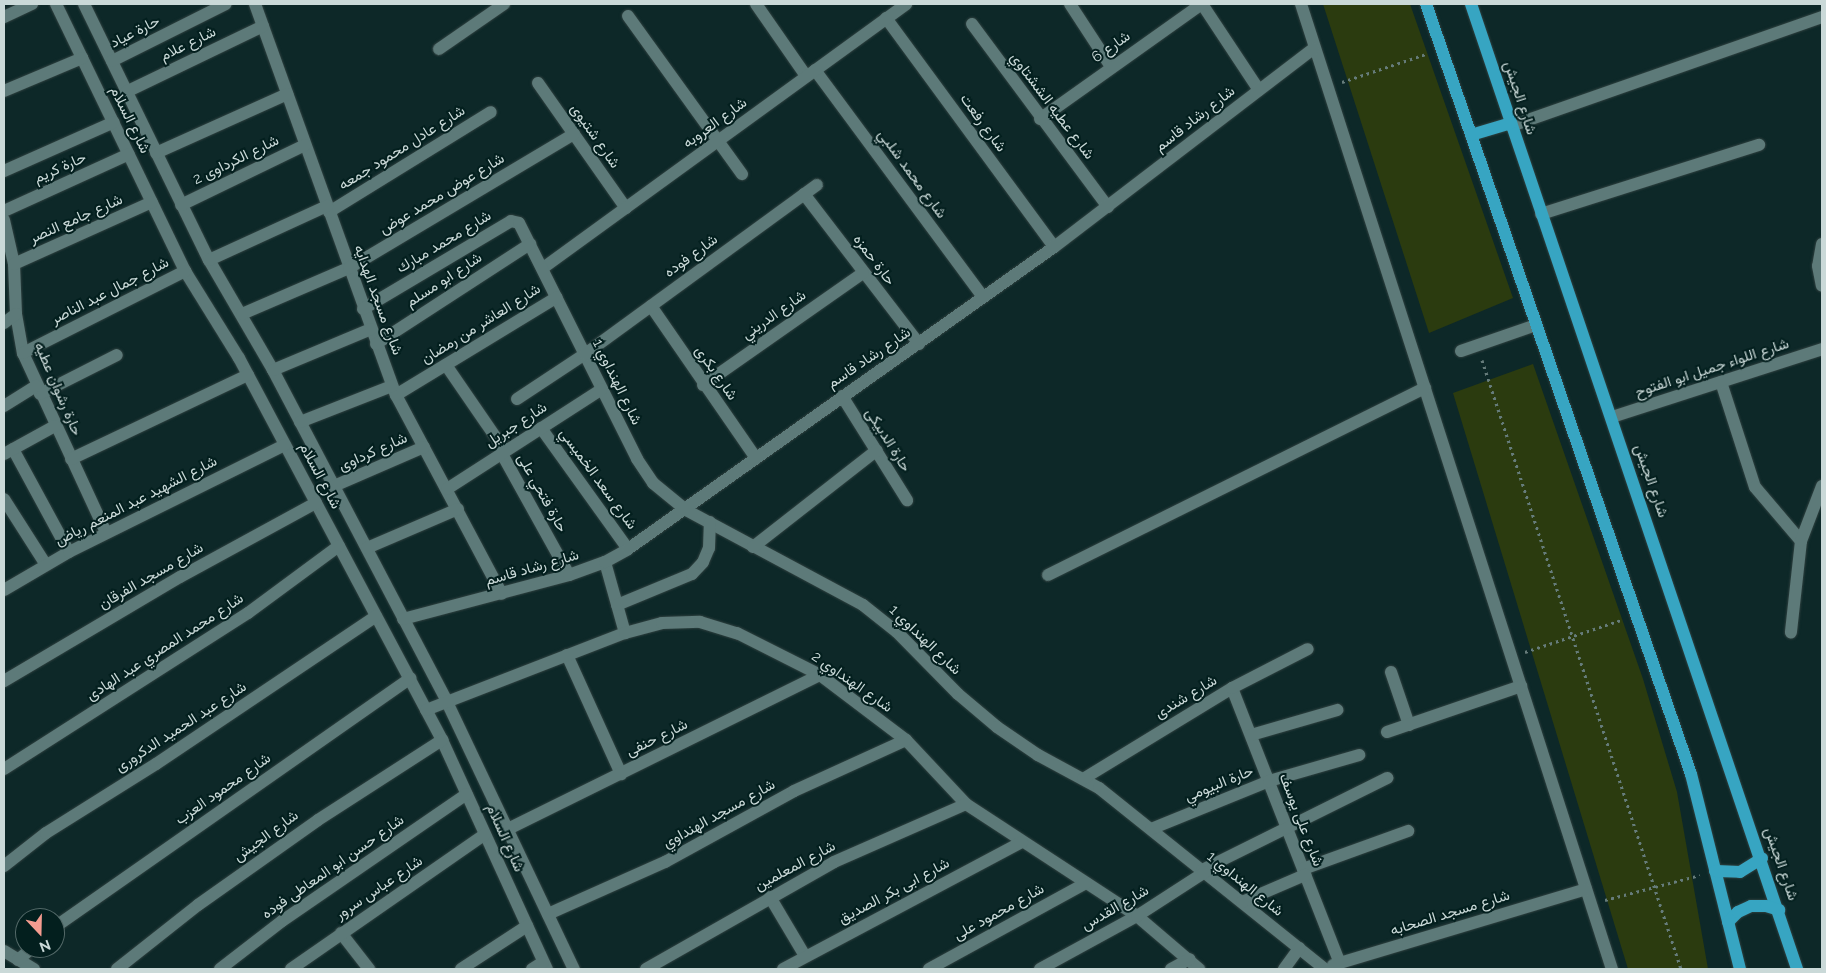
<!DOCTYPE html>
<html>
<head>
<meta charset="utf-8">
<style>
  body { margin:0 }
  #map { position:relative; width:1826px; height:973px; overflow:hidden; background:#0d2828; font-family:Raleway,Vazirmatn,sans-serif }
  div>[style] { position:absolute }
  .green>* { inset:0; background:#2b3b0f }
  .path>* { height:3px; margin-top:-1.5px; transform-origin:0; background:repeating-linear-gradient(90deg,#667c7b 0 2.5px,transparent 0 6.5px) }
  .roads { filter:drop-shadow(0 0 1px #304140) drop-shadow(0 0 1px #304140) }
  .minor>* { height:12px; margin:-6px; padding:0 6px; transform-origin:6px; border-radius:6px; background:#5d7a79 }
  .major>* { height:12px; margin:-6px; padding:0 6px; transform-origin:6px; border-radius:6px; background:#37a5c2 }
  span { translate:-50% -50%; white-space:nowrap; text-align:center; line-height:1.15; -webkit-text-stroke:4px #031f1e; paint-order:stroke }
  .street-label { font-size:15px; color:#cad9d8 }
  .frame { position:absolute; inset:0; border:5px solid #cad9d8; pointer-events:none }
  .north { position:absolute; left:15px; top:908px; width:50px; height:50px; box-sizing:border-box; background:#031f1e; border:1px solid #536968; border-radius:50%; rotate:159deg; font-size:14px; font-weight:700; line-height:20px; text-align:center; color:#cad9d8 }
  .north::after { content:''; display:block; margin:auto; width:18px; height:22px; background:#f59c90; clip-path:polygon(50% 0,100% 100%,50% 72%,0 100%) }
</style>
</head>
<body>
<div id="map">
  <div class="green">
    <div style="clip-path:polygon(1323px 4px,1410px 4px,1513px 298px,1429px 333px)"></div>
    <div style="clip-path:polygon(1533px 364px,1643px 679px,1677px 792px,1708px 969px,1628px 969px,1453px 393px)"></div>
  </div>
  <div class="path">
    <div style="left:1342px;top:82px;width:89px;rotate:-18.4deg"></div>
    <div style="left:1482px;top:360px;width:641px;rotate:71.9deg"></div>
    <div style="left:1525px;top:652px;width:101px;rotate:-18.4deg"></div>
    <div style="left:1605px;top:900px;width:98px;rotate:-14.7deg"></div>
  </div>
  <div class="roads">
    <div class="minor">
      <div style="left:56px;top:4px;width:297px;rotate:64.2deg"></div>
      <div style="left:185px;top:271px;width:102px;rotate:58.2deg"></div>
      <div style="left:239px;top:358px;width:433px;rotate:62deg"></div>
      <div style="left:442px;top:740px;width:252px;rotate:65.4deg"></div>
      <div style="left:84px;top:4px;width:285px;rotate:64deg"></div>
      <div style="left:209px;top:260px;width:127px;rotate:59.8deg"></div>
      <div style="left:273px;top:370px;width:375px;rotate:62.3deg"></div>
      <div style="left:447px;top:702px;width:296px;rotate:64.6deg"></div>
      <div style="left:255px;top:4px;width:416px;rotate:70.2deg"></div>
      <div style="left:396px;top:395px;width:225px;rotate:62deg"></div>
      <div style="left:756px;top:4px;width:88px;rotate:55.2deg"></div>
      <div style="left:1070px;top:4px;width:75px;rotate:56.9deg"></div>
      <div style="left:1202px;top:4px;width:103px;rotate:56.5deg"></div>
      <div style="left:1301px;top:4px;width:1014px;rotate:72.14deg"></div>
      <div style="left:628px;top:16px;width:195px;rotate:54.2deg"></div>
      <div style="left:4px;top:17px;width:31px;rotate:-25deg"></div>
      <div style="left:886px;top:18px;width:284px;rotate:53.7deg"></div>
      <div style="left:972px;top:24px;width:228px;rotate:53.4deg"></div>
      <div style="left:439px;top:49px;width:79px;rotate:-34.7deg"></div>
      <div style="left:112px;top:61px;width:127px;rotate:-26.6deg"></div>
      <div style="left:815px;top:70px;width:282px;rotate:53.5deg"></div>
      <div style="left:538px;top:83px;width:153px;rotate:54.9deg"></div>
      <div style="left:4px;top:91px;width:85px;rotate:-22.9deg"></div>
      <div style="left:126px;top:92px;width:152px;rotate:-25.7deg"></div>
      <div style="left:1040px;top:119px;width:199px;rotate:-35.4deg"></div>
      <div style="left:1511px;top:126px;width:330px;rotate:-19.3deg"></div>
      <div style="left:156px;top:153px;width:144px;rotate:-24.2deg"></div>
      <div style="left:4px;top:171px;width:120px;rotate:-24deg"></div>
      <div style="left:804px;top:194px;width:189px;rotate:52.5deg"></div>
      <div style="left:181px;top:205px;width:138px;rotate:-25.8deg"></div>
      <div style="left:4px;top:211px;width:137px;rotate:-24.5deg"></div>
      <div style="left:329px;top:212px;width:190px;rotate:-31.7deg"></div>
      <div style="left:1541px;top:214px;width:229px;rotate:-17.6deg"></div>
      <div style="left:4px;top:220px;width:45px;rotate:77.2deg"></div>
      <div style="left:14px;top:264px;width:50px;rotate:87.7deg"></div>
      <div style="left:16px;top:314px;width:40px;rotate:80deg"></div>
      <div style="left:23px;top:353px;width:198px;rotate:65.2deg"></div>
      <div style="left:1822px;top:244px;width:22px;rotate:100deg"></div>
      <div style="left:1818px;top:266px;width:20px;rotate:79deg"></div>
      <div style="left:209px;top:260px;width:130px;rotate:-24.6deg"></div>
      <div style="left:14px;top:264px;width:151px;rotate:-24.2deg"></div>
      <div style="left:543px;top:268px;width:449px;rotate:-36deg"></div>
      <div style="left:651px;top:306px;width:185px;rotate:55.4deg"></div>
      <div style="left:363px;top:309px;width:172px;rotate:-30.7deg"></div>
      <div style="left:511px;top:221px;width:8px;rotate:14deg"></div>
      <div style="left:519px;top:223px;width:264px;rotate:63.4deg"></div>
      <div style="left:637px;top:459px;width:29px;rotate:56deg"></div>
      <div style="left:653px;top:483px;width:43px;rotate:39.3deg"></div>
      <div style="left:686px;top:510px;width:201px;rotate:28.2deg"></div>
      <div style="left:863px;top:605px;width:43px;rotate:38.5deg"></div>
      <div style="left:897px;top:632px;width:87px;rotate:45.5deg"></div>
      <div style="left:958px;top:694px;width:51px;rotate:40.2deg"></div>
      <div style="left:997px;top:727px;width:50px;rotate:34.3deg"></div>
      <div style="left:1038px;top:755px;width:69px;rotate:28.4deg"></div>
      <div style="left:1099px;top:788px;width:290px;rotate:38.7deg"></div>
      <div style="left:242px;top:314px;width:116px;rotate:-23.3deg"></div>
      <div style="left:349px;top:268px;width:262px;rotate:-30.8deg"></div>
      <div style="left:4px;top:323px;width:15px;rotate:-37deg"></div>
      <div style="left:376px;top:344px;width:184px;rotate:-33deg"></div>
      <div style="left:1461px;top:351px;width:79px;rotate:-19.1deg"></div>
      <div style="left:23px;top:353px;width:182px;rotate:-26.8deg"></div>
      <div style="left:446px;top:365px;width:104px;rotate:55.5deg"></div>
      <div style="left:273px;top:370px;width:106px;rotate:-22.7deg"></div>
      <div style="left:1721px;top:382px;width:110px;rotate:72.1deg"></div>
      <div style="left:1755px;top:487px;width:71px;rotate:49.6deg"></div>
      <div style="left:1801px;top:541px;width:92px;rotate:96.3deg"></div>
      <div style="left:703px;top:385px;width:195px;rotate:-35deg"></div>
      <div style="left:40px;top:394px;width:86px;rotate:-26.9deg"></div>
      <div style="left:396px;top:395px;width:188px;rotate:-31.3deg"></div>
      <div style="left:842px;top:396px;width:123px;rotate:58deg"></div>
      <div style="left:517px;top:399px;width:82px;rotate:-33.5deg"></div>
      <div style="left:585px;top:354px;width:287px;rotate:-36.1deg"></div>
      <div style="left:4px;top:406px;width:38px;rotate:-32deg"></div>
      <div style="left:1612px;top:417px;width:221px;rotate:-17.9deg"></div>
      <div style="left:300px;top:422px;width:99px;rotate:-21.4deg"></div>
      <div style="left:541px;top:428px;width:149px;rotate:54.3deg"></div>
      <div style="left:13px;top:449px;width:117px;rotate:61.5deg"></div>
      <div style="left:4px;top:454px;width:58px;rotate:-28.8deg"></div>
      <div style="left:502px;top:454px;width:138px;rotate:61deg"></div>
      <div style="left:71px;top:459px;width:196px;rotate:-25.4deg"></div>
      <div style="left:334px;top:486px;width:98px;rotate:-23.4deg"></div>
      <div style="left:447px;top:489px;width:184px;rotate:-32.8deg"></div>
      <div style="left:4px;top:499px;width:78px;rotate:57.5deg"></div>
      <div style="left:1801px;top:541px;width:59px;rotate:-69.1deg"></div>
      <div style="left:753px;top:547px;width:157px;rotate:-38deg"></div>
      <div style="left:367px;top:548px;width:99px;rotate:-23.2deg"></div>
      <div style="left:605px;top:562px;width:74px;rotate:74.3deg"></div>
      <div style="left:1048px;top:575px;width:421px;rotate:-26.4deg"></div>
      <div style="left:4px;top:590px;width:75px;rotate:-30.3deg"></div>
      <div style="left:69px;top:552px;width:241px;rotate:-26.4deg"></div>
      <div style="left:617px;top:605px;width:81px;rotate:-22.5deg"></div>
      <div style="left:692px;top:574px;width:16px;rotate:-47deg"></div>
      <div style="left:703px;top:562px;width:15px;rotate:-67deg"></div>
      <div style="left:709px;top:548px;width:26px;rotate:-88deg"></div>
      <div style="left:403px;top:619px;width:172px;rotate:-14.8deg"></div>
      <div style="left:569px;top:575px;width:38px;rotate:-20deg"></div>
      <div style="left:605px;top:562px;width:26px;rotate:-29deg"></div>
      <div style="left:628px;top:549px;width:522px;rotate:-35.33deg"></div>
      <div style="left:1054px;top:247px;width:327px;rotate:-37.4deg"></div>
      <div style="left:567px;top:655px;width:131px;rotate:65.6deg"></div>
      <div style="left:1391px;top:672px;width:56px;rotate:71.2deg"></div>
      <div style="left:4px;top:681px;width:204px;rotate:-30.6deg"></div>
      <div style="left:180px;top:577px;width:155px;rotate:-28.6deg"></div>
      <div style="left:1232px;top:688px;width:295px;rotate:68.6deg"></div>
      <div style="left:426px;top:710px;width:213px;rotate:-21.2deg"></div>
      <div style="left:625px;top:633px;width:38px;rotate:-15deg"></div>
      <div style="left:662px;top:623px;width:38px;rotate:-2deg"></div>
      <div style="left:700px;top:622px;width:39px;rotate:17deg"></div>
      <div style="left:737px;top:633px;width:93px;rotate:26.8deg"></div>
      <div style="left:820px;top:675px;width:108px;rotate:37.1deg"></div>
      <div style="left:906px;top:740px;width:88px;rotate:46.8deg"></div>
      <div style="left:966px;top:804px;width:204px;rotate:33.2deg"></div>
      <div style="left:1137px;top:916px;width:82px;rotate:40.5deg"></div>
      <div style="left:1387px;top:732px;width:142px;rotate:-18.9deg"></div>
      <div style="left:1251px;top:735px;width:90px;rotate:-16.2deg"></div>
      <div style="left:4px;top:769px;width:290px;rotate:-32.6deg"></div>
      <div style="left:248px;top:613px;width:113px;rotate:-36.4deg"></div>
      <div style="left:1083px;top:779px;width:175px;rotate:-31.4deg"></div>
      <div style="left:1232px;top:688px;width:85px;rotate:-27.2deg"></div>
      <div style="left:508px;top:829px;width:348px;rotate:-26.3deg"></div>
      <div style="left:1151px;top:829px;width:127px;rotate:-22.1deg"></div>
      <div style="left:1269px;top:781px;width:94px;rotate:-16.1deg"></div>
      <div style="left:4px;top:866px;width:53px;rotate:-38.2deg"></div>
      <div style="left:46px;top:833px;width:130px;rotate:-32.1deg"></div>
      <div style="left:156px;top:764px;width:265px;rotate:-33.9deg"></div>
      <div style="left:1303px;top:869px;width:112px;rotate:-19.9deg"></div>
      <div style="left:1202px;top:870px;width:207px;rotate:-26.4deg"></div>
      <div style="left:770px;top:897px;width:69px;rotate:59.3deg"></div>
      <div style="left:1242px;top:902px;width:69px;rotate:-23.2deg"></div>
      <div style="left:548px;top:914px;width:128px;rotate:-24deg"></div>
      <div style="left:665px;top:862px;width:147px;rotate:-28.8deg"></div>
      <div style="left:794px;top:791px;width:123px;rotate:-24.5deg"></div>
      <div style="left:55px;top:927px;width:434px;rotate:-35deg"></div>
      <div style="left:341px;top:933px;width:46px;rotate:52.1deg"></div>
      <div style="left:4px;top:951px;width:35px;rotate:31deg"></div>
      <div style="left:18px;top:960px;width:18px;rotate:-41deg"></div>
      <div style="left:1333px;top:965px;width:264px;rotate:-16.7deg"></div>
      <div style="left:117px;top:969px;width:103px;rotate:-38.3deg"></div>
      <div style="left:198px;top:905px;width:147px;rotate:-35.3deg"></div>
      <div style="left:318px;top:820px;width:148px;rotate:-32.8deg"></div>
      <div style="left:220px;top:969px;width:78px;rotate:-37.7deg"></div>
      <div style="left:282px;top:921px;width:224px;rotate:-34.5deg"></div>
      <div style="left:291px;top:969px;width:236px;rotate:-34.8deg"></div>
      <div style="left:461px;top:969px;width:79px;rotate:-33.1deg"></div>
      <div style="left:532px;top:969px;width:13px;rotate:-32deg"></div>
      <div style="left:646px;top:969px;width:216px;rotate:-29.6deg"></div>
      <div style="left:834px;top:862px;width:144px;rotate:-23.7deg"></div>
      <div style="left:783px;top:969px;width:271px;rotate:-28deg"></div>
      <div style="left:929px;top:969px;width:179px;rotate:-28.7deg"></div>
      <div style="left:1040px;top:969px;width:111px;rotate:-28.7deg"></div>
      <div style="left:1137px;top:916px;width:81px;rotate:-32.9deg"></div>
      <div style="left:1171px;top:969px;width:21px;rotate:-28deg"></div>
      <div style="left:1284px;top:969px;width:26px;rotate:-54deg"></div>
    </div>
    <div class="major">
      <div style="left:1426px;top:4px;width:814px;rotate:71.01deg"></div>
      <div style="left:1691px;top:774px;width:201px;rotate:75.9deg"></div>
      <div style="left:1471px;top:4px;width:1019px;rotate:71.33deg"></div>
      <div style="left:1471px;top:135px;width:42px;rotate:-16.7deg"></div>
      <div style="left:1715px;top:871px;width:25px;rotate:2deg"></div>
      <div style="left:1740px;top:872px;width:26px;rotate:-32deg"></div>
      <div style="left:1728px;top:922px;width:14px;rotate:-45deg"></div>
      <div style="left:1738px;top:912px;width:14px;rotate:-25deg"></div>
      <div style="left:1751px;top:906px;width:15px"></div>
      <div style="left:1766px;top:906px;width:14px;rotate:17deg"></div>
    </div>
  </div>
  <div class="street-label">
    <span style="left:135px;top:32px;rotate:-27deg">حارة عياد</span>
    <span style="left:188px;top:44px;rotate:-26deg">شارع علام</span>
    <span style="left:1111px;top:47px;rotate:-35deg">شارع 6</span>
    <span style="left:1520px;top:98px;rotate:72deg">شارع الجيش</span>
    <span style="left:1052px;top:106px;rotate:53deg">شارع عطيه الششتاوي</span>
    <span style="left:1195px;top:119px;rotate:-38deg">شارع رشاد قاسم</span>
    <span style="left:130px;top:120px;rotate:64deg">شارع السلام</span>
    <span style="left:715px;top:123px;rotate:-36deg">شارع العروبه</span>
    <span style="left:983px;top:123px;rotate:54deg">شارع رفعت</span>
    <span style="left:595px;top:136px;rotate:55deg">شارع شتيوى</span>
    <span style="left:402px;top:148px;rotate:-32deg">شارع عادل محمود جمعه</span>
    <span style="left:236px;top:160px;rotate:-26deg">شارع الكرداوى 2</span>
    <span style="left:60px;top:168px;rotate:-24deg">حارة كريم</span>
    <span style="left:912px;top:174px;rotate:54deg">شارع محمد شلبي</span>
    <span style="left:442px;top:194px;rotate:-31deg">شارع عوض محمد عوض</span>
    <span style="left:76px;top:219px;rotate:-24deg">شارع جامع النصر</span>
    <span style="left:444px;top:242px;rotate:-31deg">شارع محمد مبارك</span>
    <span style="left:691px;top:256px;rotate:-36deg">شارع فوده</span>
    <span style="left:874px;top:260px;rotate:53deg">حارة حمزه</span>
    <span style="left:444px;top:280px;rotate:-33deg">شارع ابو مسلم</span>
    <span style="left:110px;top:291px;rotate:-27deg">شارع جمال عبد الناصر</span>
    <span style="left:378px;top:300px;rotate:70deg">شارع مسجد الهدايه</span>
    <span style="left:774px;top:315px;rotate:-35deg">شارع الدريني</span>
    <span style="left:481px;top:324px;rotate:-32deg">شارع العاشر من رمضان</span>
    <span style="left:869px;top:358px;rotate:-34deg">شارع رشاد قاسم</span>
    <span style="left:1712px;top:368px;rotate:-18deg">شارع اللواء جميل ابو الفتوح</span>
    <span style="left:716px;top:373px;rotate:55deg">شارع بكرى</span>
    <span style="left:617px;top:382px;rotate:64deg">شارع الهنداوي 1</span>
    <span style="left:58px;top:389px;rotate:67deg">حارة رشوان عطيه</span>
    <span style="left:516px;top:425px;rotate:-33deg">شارع جبريل</span>
    <span style="left:888px;top:440px;rotate:58deg">حارة الدبيكى</span>
    <span style="left:373px;top:452px;rotate:-24deg">شارع كرداوى</span>
    <span style="left:320px;top:476px;rotate:62deg">شارع السلام</span>
    <span style="left:598px;top:479px;rotate:54deg">شارع سعد الخميسي</span>
    <span style="left:1651px;top:481px;rotate:71deg">شارع الجيش</span>
    <span style="left:542px;top:493px;rotate:61deg">حارة فتحي على</span>
    <span style="left:136px;top:501px;rotate:-27deg">شارع الشهيد عبد المنعم رياض</span>
    <span style="left:532px;top:568px;rotate:-16deg">شارع رشاد قاسم</span>
    <span style="left:151px;top:576px;rotate:-30deg">شارع مسجد الفرقان</span>
    <span style="left:925px;top:640px;rotate:44deg">شارع الهنداوي 1</span>
    <span style="left:165px;top:647px;rotate:-33deg">شارع محمد المصري عبد الهادى</span>
    <span style="left:852px;top:682px;rotate:35deg">شارع الهنداوي 2</span>
    <span style="left:1186px;top:697px;rotate:-31deg">شارع شندى</span>
    <span style="left:181px;top:727px;rotate:-33deg">شارع عبد الحميد الدكرورى</span>
    <span style="left:657px;top:738px;rotate:-26deg">شارع حنفى</span>
    <span style="left:1219px;top:784px;rotate:-22deg">حارة البيومي</span>
    <span style="left:223px;top:789px;rotate:-35deg">شارع محمود العزب</span>
    <span style="left:719px;top:814px;rotate:-29deg">شارع مسجد الهنداوي</span>
    <span style="left:1301px;top:820px;rotate:69deg">شارع على يوسف</span>
    <span style="left:266px;top:836px;rotate:-36deg">شارع الجيش</span>
    <span style="left:505px;top:838px;rotate:66deg">شارع السلام</span>
    <span style="left:1781px;top:864px;rotate:71deg">شارع الجيش</span>
    <span style="left:795px;top:866px;rotate:-28deg">شارع المعلمين</span>
    <span style="left:333px;top:867px;rotate:-35deg">شارع حسن ابو المعاطى فوده</span>
    <span style="left:1245px;top:884px;rotate:39deg">شارع الهنداوي 1</span>
    <span style="left:379px;top:888px;rotate:-34deg">شارع عباس سرور</span>
    <span style="left:894px;top:891px;rotate:-28deg">شارع ابى بكر الصديق</span>
    <span style="left:1115px;top:908px;rotate:-30deg">شارع القدس</span>
    <span style="left:999px;top:912px;rotate:-29deg">شارع محمود على</span>
    <span style="left:1450px;top:913px;rotate:-17deg">شارع مسجد الصحابه</span>
  </div>
  <div class="frame"></div>
  <div class="north">N</div>
</div>
</body>
</html>
